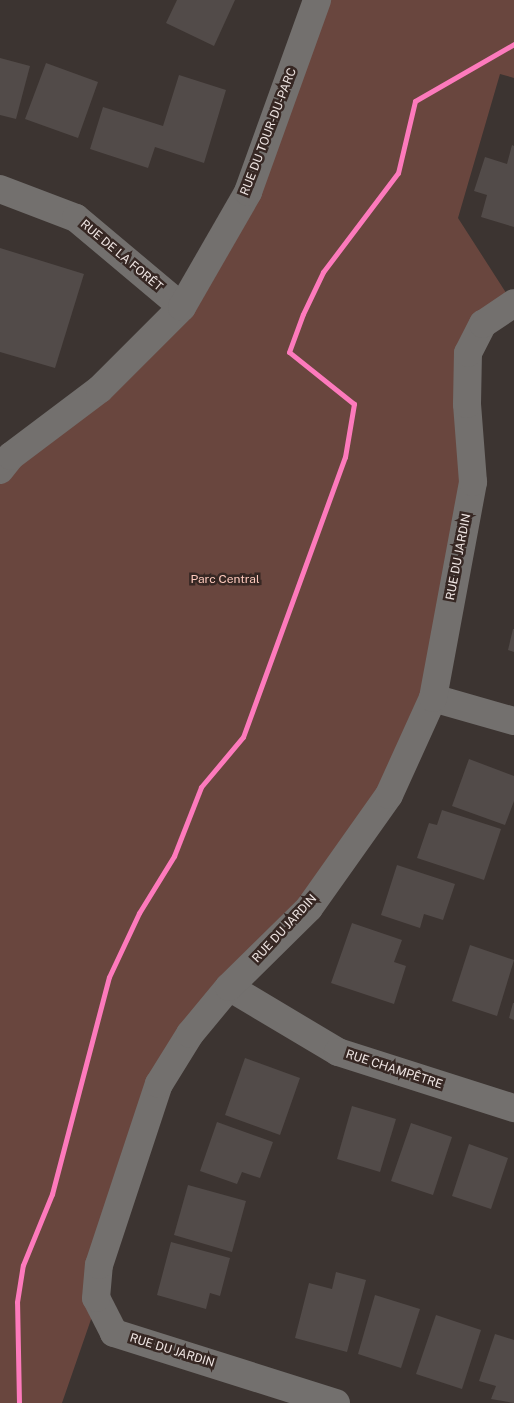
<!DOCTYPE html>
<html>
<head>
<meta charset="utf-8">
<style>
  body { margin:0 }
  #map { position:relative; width:514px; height:1403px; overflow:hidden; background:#3c3431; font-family:"Public Sans",sans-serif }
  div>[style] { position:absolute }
  .green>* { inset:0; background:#69463e }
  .building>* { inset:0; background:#524b49 }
  .minor>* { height:28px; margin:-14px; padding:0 14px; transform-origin:14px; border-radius:14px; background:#73706e }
  .cycleway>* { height:5px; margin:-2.5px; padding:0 2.5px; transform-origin:2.5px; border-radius:2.5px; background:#fd7abc }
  span { translate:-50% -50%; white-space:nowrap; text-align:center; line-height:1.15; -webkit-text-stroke:5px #362723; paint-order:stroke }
  .street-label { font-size:12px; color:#efe5e3 }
  .park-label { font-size:12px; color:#fecabd }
</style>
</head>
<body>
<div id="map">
  <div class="green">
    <div style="clip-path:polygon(317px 0,514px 0,514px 78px,500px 74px,458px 218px,512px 302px,483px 324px,473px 482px,433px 698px,389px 795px,190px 1034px,62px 1403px,0 1403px,0 470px,182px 307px,248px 192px)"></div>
  </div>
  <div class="building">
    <div style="clip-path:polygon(177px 0,235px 0,214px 46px,166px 23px)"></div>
    <div style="clip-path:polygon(0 58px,30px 66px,16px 119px,0 115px)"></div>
    <div style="clip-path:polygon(46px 63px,98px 82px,78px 138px,25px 119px)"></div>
    <div style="clip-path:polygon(179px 75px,226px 90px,204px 163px,155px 147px,148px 168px,90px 149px,103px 107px,163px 126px)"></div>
    <div style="clip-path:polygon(512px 145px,514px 146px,514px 227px,481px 217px,487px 195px,474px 191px,485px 157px,507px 164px)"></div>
    <div style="clip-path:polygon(0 248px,84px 274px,55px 368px,0 352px)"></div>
    <div style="clip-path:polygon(513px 629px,514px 629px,514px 652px,508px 650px)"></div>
    <div style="clip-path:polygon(469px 759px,514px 776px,514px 801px,505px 825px,452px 806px)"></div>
    <div style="clip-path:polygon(442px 810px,501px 829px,484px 880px,417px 858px,429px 823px,437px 825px)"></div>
    <div style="clip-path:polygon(397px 865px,455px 884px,443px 920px,424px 914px,420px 928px,381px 915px)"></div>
    <div style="clip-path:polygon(352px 923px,402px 940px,394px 962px,406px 966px,394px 1004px,331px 983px)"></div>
    <div style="clip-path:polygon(470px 945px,514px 960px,497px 1016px,452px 1001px)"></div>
    <div style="clip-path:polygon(513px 1003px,514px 1003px,514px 1020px,509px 1018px)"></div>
    <div style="clip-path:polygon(245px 1058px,300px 1078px,280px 1135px,225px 1115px)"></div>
    <div style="clip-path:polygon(352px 1106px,396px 1119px,380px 1172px,337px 1159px)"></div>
    <div style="clip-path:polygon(217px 1122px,273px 1142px,260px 1178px,242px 1172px,237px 1184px,200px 1171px)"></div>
    <div style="clip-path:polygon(411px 1123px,452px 1137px,433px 1195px,391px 1181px)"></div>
    <div style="clip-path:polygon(469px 1144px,508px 1158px,491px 1209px,452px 1196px)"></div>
    <div style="clip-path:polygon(188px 1185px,246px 1201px,232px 1252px,174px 1235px)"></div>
    <div style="clip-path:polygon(171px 1242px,230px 1258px,220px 1296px,210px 1293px,206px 1309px,157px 1295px)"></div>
    <div style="clip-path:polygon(336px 1272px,366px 1280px,347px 1352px,295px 1338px,309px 1283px,332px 1289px)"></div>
    <div style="clip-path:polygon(375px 1295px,420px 1309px,401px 1368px,358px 1354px)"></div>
    <div style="clip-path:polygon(436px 1315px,481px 1330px,462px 1389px,416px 1374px)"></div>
    <div style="clip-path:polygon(495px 1334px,514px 1340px,514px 1403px,491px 1399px,496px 1386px,479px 1381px)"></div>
  </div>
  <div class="minor">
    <div style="left:0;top:189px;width:81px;rotate:20.9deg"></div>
    <div style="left:76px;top:218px;width:138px;rotate:40deg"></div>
    <div style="left:0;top:470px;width:18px;rotate:-52deg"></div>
    <div style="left:11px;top:456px;width:111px;rotate:-37deg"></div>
    <div style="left:100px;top:389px;width:116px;rotate:-45deg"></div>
    <div style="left:182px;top:307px;width:133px;rotate:-60.1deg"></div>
    <div style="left:248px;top:192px;width:204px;rotate:-70.2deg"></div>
    <div style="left:433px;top:698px;width:84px;rotate:15.9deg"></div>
    <div style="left:229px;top:987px;width:127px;rotate:30.8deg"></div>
    <div style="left:338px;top:1052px;width:185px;rotate:17.7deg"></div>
    <div style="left:336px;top:1403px;width:233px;rotate:-162.5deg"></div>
    <div style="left:114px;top:1333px;width:39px;rotate:-117deg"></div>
    <div style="left:96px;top:1298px;width:33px;rotate:-85deg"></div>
    <div style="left:99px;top:1265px;width:191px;rotate:-71.7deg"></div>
    <div style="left:159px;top:1084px;width:59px;rotate:-58.2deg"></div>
    <div style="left:190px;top:1034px;width:61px;rotate:-50.3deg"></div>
    <div style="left:229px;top:987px;width:112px;rotate:-44.6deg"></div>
    <div style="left:309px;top:908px;width:138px;rotate:-54.7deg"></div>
    <div style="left:389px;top:795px;width:107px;rotate:-65.6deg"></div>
    <div style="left:433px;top:698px;width:220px;rotate:-79.5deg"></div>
    <div style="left:473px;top:482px;width:78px;rotate:-94.4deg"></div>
    <div style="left:467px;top:404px;width:51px;rotate:-88.9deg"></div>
    <div style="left:468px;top:353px;width:33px;rotate:-63deg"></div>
    <div style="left:483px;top:324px;width:37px;rotate:-34deg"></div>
  </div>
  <div class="cycleway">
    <div style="left:19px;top:1403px;width:101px;rotate:-91.1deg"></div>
    <div style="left:17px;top:1302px;width:37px;rotate:-81deg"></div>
    <div style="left:23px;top:1265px;width:77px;rotate:-67.8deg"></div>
    <div style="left:52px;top:1194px;width:224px;rotate:-75.3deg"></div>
    <div style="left:109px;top:977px;width:71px;rotate:-64.9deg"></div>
    <div style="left:139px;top:913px;width:67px;rotate:-58.4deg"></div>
    <div style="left:174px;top:856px;width:74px;rotate:-68.6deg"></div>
    <div style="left:201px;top:787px;width:65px;rotate:-50deg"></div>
    <div style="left:243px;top:737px;width:298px;rotate:-70deg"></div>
    <div style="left:345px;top:457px;width:54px;rotate:-80.4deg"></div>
    <div style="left:354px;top:404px;width:83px;rotate:-141.3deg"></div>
    <div style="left:289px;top:352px;width:40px;rotate:-69.8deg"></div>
    <div style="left:303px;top:314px;width:47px;rotate:-64.5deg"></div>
    <div style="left:323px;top:272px;width:124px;rotate:-52.9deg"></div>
    <div style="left:398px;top:173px;width:74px;rotate:-76.7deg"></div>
    <div style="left:415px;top:101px;width:114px;rotate:-29.9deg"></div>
  </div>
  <div class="street-label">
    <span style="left:269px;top:132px;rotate:-69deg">RUE DU TOUR-DU-PARC</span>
    <span style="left:121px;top:256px;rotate:40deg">RUE DE LA FORÊT</span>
    <span style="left:459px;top:557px;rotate:-79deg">RUE DU JARDIN</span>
    <span style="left:285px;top:929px;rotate:-47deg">RUE DU JARDIN</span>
    <span style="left:394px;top:1070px;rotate:18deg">RUE CHAMPÊTRE</span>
    <span style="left:172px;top:1351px;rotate:17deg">RUE DU JARDIN</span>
  </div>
  <div class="park-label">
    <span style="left:225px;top:580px">Parc Central</span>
  </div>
</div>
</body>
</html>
